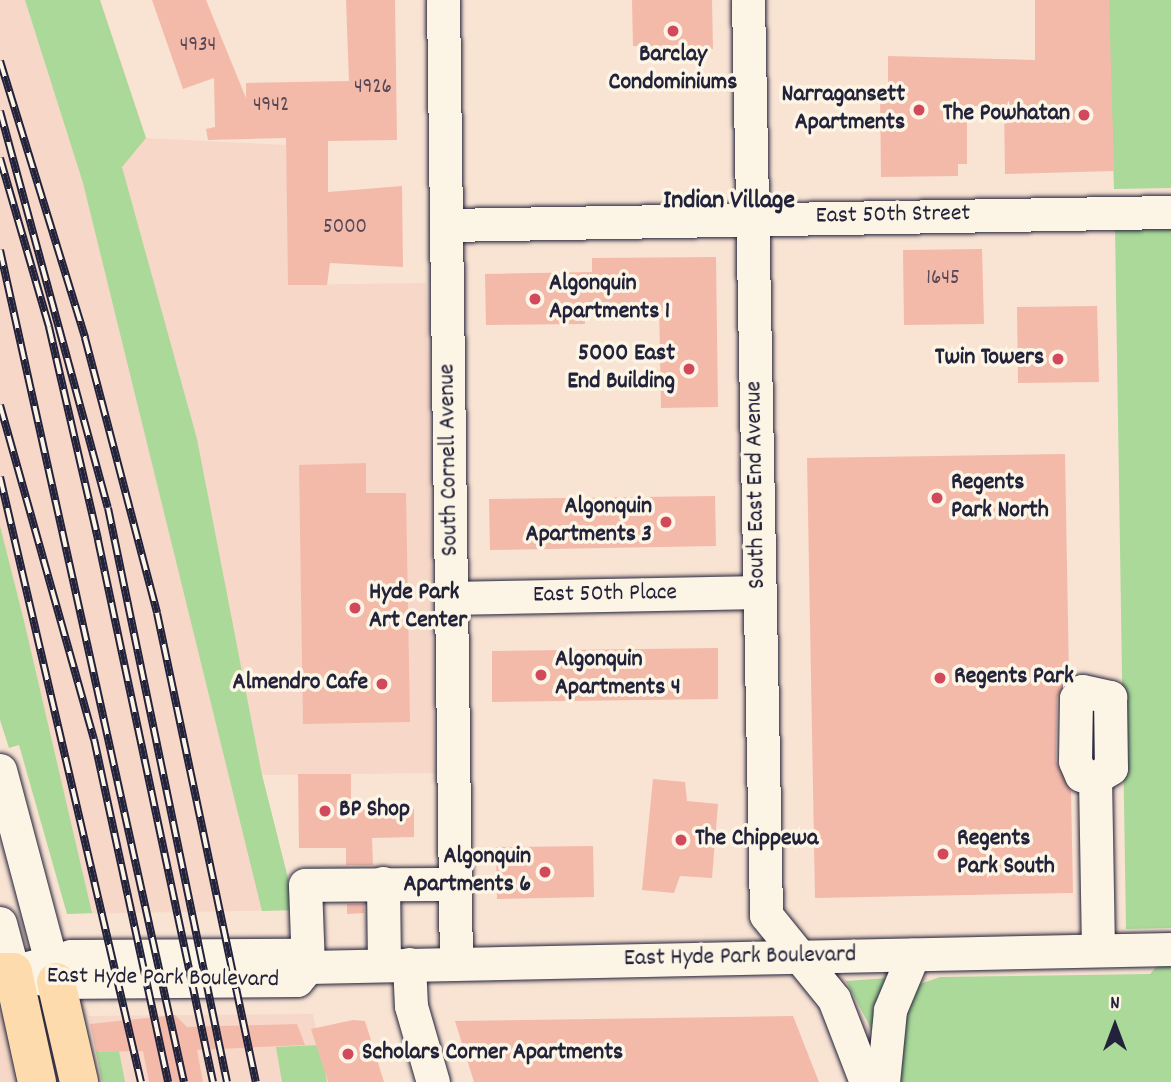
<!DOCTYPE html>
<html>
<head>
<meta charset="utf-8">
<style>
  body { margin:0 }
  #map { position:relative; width:1171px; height:1082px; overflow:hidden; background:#f9e3d3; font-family:Dekko,sans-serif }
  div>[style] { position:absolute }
  .built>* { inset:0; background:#f7d7c7 }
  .green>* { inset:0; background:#aad999 }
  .building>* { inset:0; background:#f3baaa }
  .roads { filter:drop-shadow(0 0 2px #22223b) drop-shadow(0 0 2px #22223b) }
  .minor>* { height:33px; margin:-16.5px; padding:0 16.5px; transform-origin:16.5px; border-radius:16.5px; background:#fcf5e5 }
  .major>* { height:38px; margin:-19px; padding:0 19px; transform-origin:19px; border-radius:19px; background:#fedbac }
  .rail>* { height:8px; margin-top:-4px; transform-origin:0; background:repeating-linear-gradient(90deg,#fcf5e5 0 16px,#22223b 0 32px); box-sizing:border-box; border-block:2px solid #22223b }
  .dots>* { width:19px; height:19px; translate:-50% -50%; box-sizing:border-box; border:4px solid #fcf5e5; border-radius:50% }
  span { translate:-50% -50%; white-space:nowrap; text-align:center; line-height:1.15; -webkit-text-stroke:7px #fcf5e5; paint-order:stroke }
  .number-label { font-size:21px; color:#564857 }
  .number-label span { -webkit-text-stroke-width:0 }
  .poi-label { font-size:24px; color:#22223b; font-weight:700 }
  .right { translate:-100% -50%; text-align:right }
  .left { translate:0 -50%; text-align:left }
  .street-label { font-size:24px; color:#22223b }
  .neighbourhood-label { font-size:26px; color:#22223b; font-weight:700 }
  .north { position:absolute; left:1080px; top:991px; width:70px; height:70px; -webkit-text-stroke:5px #fcf5e5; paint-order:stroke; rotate:0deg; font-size:19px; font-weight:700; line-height:28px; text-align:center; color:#22223b }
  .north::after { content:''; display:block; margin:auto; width:24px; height:32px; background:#22223b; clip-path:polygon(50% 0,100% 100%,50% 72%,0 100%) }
</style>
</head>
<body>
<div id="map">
  <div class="built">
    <div style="clip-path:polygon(0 0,100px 0,146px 138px,286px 145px,289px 285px,426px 283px,435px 773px,262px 775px,296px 910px,67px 914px,0 635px)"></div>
    <div style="clip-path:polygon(0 996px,18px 1082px,0 1082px)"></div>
    <div style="clip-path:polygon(313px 1014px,327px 1082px,102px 1082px,89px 1016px)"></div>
  </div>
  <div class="green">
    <div style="clip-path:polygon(25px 0,100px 0,146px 138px,122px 167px,197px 439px,262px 775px,296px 910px,262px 911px,83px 183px)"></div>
    <div style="clip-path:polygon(1108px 0,1171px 0,1171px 188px,1114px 189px)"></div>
    <div style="clip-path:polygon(1171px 227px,1171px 928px,1126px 929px,1115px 228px)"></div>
    <div style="clip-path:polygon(0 526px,24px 621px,92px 913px,67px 914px,19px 745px,9px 748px,0 720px)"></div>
    <div style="clip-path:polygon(1157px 966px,1171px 966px,1171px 1082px,895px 1082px,910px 991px,920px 984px,940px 977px,1150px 974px)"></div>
    <div style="clip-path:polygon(888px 978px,873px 1032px,846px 981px)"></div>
    <div style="clip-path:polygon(320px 1045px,327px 1082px,282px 1082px,276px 1047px)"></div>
    <div style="clip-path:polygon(119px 1051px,125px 1082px,102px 1082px,96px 1052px)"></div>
  </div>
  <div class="building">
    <div style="clip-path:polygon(152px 0,206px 0,246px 98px,246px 83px,349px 81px,346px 0,395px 0,397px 140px,328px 141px,328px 192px,402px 186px,403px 267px,330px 263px,327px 285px,288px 285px,286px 138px,208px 140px,206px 129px,215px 127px,214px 78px,183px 89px)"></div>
    <div style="clip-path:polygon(632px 0,712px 0,713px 49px,633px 46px)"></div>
    <div style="clip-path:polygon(1035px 0,1109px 0,1114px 171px,1005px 174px,1004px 106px,967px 106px,967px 164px,958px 164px,958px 176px,881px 177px,880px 94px,888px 93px,888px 56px,1035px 60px)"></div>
    <div style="clip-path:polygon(982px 249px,984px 324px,904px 325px,903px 250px)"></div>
    <div style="clip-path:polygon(716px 257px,718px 407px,661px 408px,659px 304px,584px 305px,585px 324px,486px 325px,485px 274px,592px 272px,592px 258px)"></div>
    <div style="clip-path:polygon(1097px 306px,1099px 382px,1018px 383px,1017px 307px)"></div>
    <div style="clip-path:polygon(1065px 454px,1069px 677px,1057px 698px,1056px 761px,1071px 791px,1073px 893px,815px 898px,807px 458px)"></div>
    <div style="clip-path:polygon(366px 463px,366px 493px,406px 493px,410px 722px,303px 724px,299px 465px)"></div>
    <div style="clip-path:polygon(715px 496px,716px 546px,490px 550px,489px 499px)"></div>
    <div style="clip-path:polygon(718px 648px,718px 699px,492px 702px,492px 651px)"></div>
    <div style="clip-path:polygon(298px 774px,351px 774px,351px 810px,414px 809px,414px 837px,372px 838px,373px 865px,346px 865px,346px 848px,299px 848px)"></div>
    <div style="clip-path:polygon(653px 779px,685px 782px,687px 801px,718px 804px,712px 878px,680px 876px,674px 893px,642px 890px)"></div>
    <div style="clip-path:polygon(593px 846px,594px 897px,497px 899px,496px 847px)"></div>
    <div style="clip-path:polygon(347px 904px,364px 904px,364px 913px,347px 914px)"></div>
    <div style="clip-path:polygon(175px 1015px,187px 1027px,297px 1024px,305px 1045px,197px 1050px,203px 1082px,149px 1082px,143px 1051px,96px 1052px,90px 1024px)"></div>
    <div style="clip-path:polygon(793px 1016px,819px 1082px,474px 1082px,455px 1021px)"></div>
    <div style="clip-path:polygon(353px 1020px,365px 1021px,384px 1082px,328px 1082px,311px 1029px)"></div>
  </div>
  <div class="roads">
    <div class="minor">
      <div style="left:443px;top:0;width:963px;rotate:89.23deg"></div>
      <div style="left:748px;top:0;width:915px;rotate:88.87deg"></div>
      <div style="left:766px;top:915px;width:108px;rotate:51deg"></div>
      <div style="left:834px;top:999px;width:89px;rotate:68.9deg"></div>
      <div style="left:447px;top:225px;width:724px;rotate:-1.03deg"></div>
      <div style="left:452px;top:598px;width:306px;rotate:-1.1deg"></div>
      <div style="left:0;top:770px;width:214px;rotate:75.1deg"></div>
      <div style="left:1095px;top:778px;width:14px;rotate:-168deg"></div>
      <div style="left:1081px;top:775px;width:15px;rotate:-113deg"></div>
      <div style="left:1075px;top:761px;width:63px;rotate:-89.1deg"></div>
      <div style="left:1076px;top:698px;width:9px;rotate:-49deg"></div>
      <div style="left:1082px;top:691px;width:29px;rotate:12deg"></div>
      <div style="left:1110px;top:697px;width:71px;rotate:89.2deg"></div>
      <div style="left:1111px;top:768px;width:19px;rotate:148deg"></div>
      <div style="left:1095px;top:778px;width:172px;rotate:89deg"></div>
      <div style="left:383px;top:883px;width:82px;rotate:89.3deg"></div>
      <div style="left:0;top:923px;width:51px;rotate:75.1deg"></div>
      <div style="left:409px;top:964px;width:42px;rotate:87.3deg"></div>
      <div style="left:411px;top:1006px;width:79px;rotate:73.9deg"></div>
      <div style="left:308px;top:967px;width:82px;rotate:-92.1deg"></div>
      <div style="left:305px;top:885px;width:150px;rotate:-0.4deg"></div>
      <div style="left:13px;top:972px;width:44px;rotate:13.1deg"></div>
      <div style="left:56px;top:982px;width:241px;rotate:-0.5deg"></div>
      <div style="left:297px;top:980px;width:17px;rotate:-50deg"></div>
      <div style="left:308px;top:967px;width:863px;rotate:-1.19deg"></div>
      <div style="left:13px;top:972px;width:60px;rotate:-15.4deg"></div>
      <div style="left:71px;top:956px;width:227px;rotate:-0.3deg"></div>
      <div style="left:298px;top:955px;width:16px;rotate:50deg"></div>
      <div style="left:883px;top:1082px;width:72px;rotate:-84.4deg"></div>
      <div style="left:890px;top:1010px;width:60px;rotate:-67.3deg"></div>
    </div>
    <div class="major">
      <div style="left:0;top:972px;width:13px"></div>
      <div style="left:13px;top:972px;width:113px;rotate:77.7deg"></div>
      <div style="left:56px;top:982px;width:103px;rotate:77deg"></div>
    </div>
  </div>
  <div class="rail">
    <div style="left:0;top:61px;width:290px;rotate:72.9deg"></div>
    <div style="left:85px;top:338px;width:284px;rotate:75.3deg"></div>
    <div style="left:157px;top:613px;width:479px;rotate:78.1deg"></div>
    <div style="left:0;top:111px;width:411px;rotate:74.8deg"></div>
    <div style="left:108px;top:508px;width:586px;rotate:78.29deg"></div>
    <div style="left:0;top:158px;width:176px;rotate:73.8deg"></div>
    <div style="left:49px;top:327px;width:219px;rotate:77deg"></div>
    <div style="left:98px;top:540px;width:554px;rotate:78.02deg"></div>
    <div style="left:0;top:250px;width:852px;rotate:77.53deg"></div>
    <div style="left:0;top:405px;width:347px;rotate:74.3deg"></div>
    <div style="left:94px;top:739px;width:351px;rotate:77.8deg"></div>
    <div style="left:0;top:477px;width:621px;rotate:76.88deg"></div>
  </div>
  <div class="dots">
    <div style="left:673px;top:31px;background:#d1495b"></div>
    <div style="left:919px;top:110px;background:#d1495b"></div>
    <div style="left:1084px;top:115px;background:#d1495b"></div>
    <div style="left:535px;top:299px;background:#d1495b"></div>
    <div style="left:1058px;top:359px;background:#d1495b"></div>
    <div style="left:689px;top:369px;background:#d1495b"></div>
    <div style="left:937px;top:498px;background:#d1495b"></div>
    <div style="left:666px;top:522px;background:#d1495b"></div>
    <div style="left:355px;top:608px;background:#d1495b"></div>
    <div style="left:541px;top:675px;background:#d1495b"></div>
    <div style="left:940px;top:678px;background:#d1495b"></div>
    <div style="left:382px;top:684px;background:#d1495b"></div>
    <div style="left:325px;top:811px;background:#d1495b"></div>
    <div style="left:681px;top:840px;background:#d1495b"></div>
    <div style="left:943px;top:854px;background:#d1495b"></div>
    <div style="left:545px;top:872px;background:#d1495b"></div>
    <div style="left:348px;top:1054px;background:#d1495b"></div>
  </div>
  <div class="number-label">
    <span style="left:198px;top:46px">4934</span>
    <span style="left:373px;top:88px">4926</span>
    <span style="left:271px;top:106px">4942</span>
    <span style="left:345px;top:228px">5000</span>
    <span style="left:943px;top:279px">1645</span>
  </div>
  <div class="poi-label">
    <span style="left:673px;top:70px">Barclay<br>Condominiums</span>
    <span class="right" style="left:905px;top:110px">Narragansett<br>Apartments</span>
    <span class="right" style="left:1070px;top:115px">The Powhatan</span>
    <span class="left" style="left:549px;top:299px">Algonquin<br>Apartments 1</span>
    <span class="right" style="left:675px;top:369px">5000 East<br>End Building</span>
    <span class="right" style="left:1044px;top:359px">Twin Towers</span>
    <span class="left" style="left:951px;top:498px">Regents<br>Park North</span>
    <span class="right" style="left:652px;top:522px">Algonquin<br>Apartments 3</span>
    <span class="left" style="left:369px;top:608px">Hyde Park<br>Art Center</span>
    <span class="left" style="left:555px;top:675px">Algonquin<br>Apartments 4</span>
    <span class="left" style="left:954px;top:678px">Regents Park</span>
    <span class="right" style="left:368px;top:684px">Almendro Cafe</span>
    <span class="left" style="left:339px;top:811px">BP Shop</span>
    <span class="left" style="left:695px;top:840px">The Chippewa</span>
    <span class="left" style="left:957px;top:854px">Regents<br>Park South</span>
    <span class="right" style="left:531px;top:872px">Algonquin<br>Apartments 6</span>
    <span class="left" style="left:362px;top:1054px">Scholars Corner Apartments</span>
  </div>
  <div class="street-label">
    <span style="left:893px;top:216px;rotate:-1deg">East 50th Street</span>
    <span style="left:450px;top:460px;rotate:-91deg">South Cornell Avenue</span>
    <span style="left:757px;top:485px;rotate:-91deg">South East End Avenue</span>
    <span style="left:605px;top:595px;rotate:-1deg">East 50th Place</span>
    <span style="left:740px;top:958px;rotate:-1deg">East Hyde Park Boulevard</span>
    <span style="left:163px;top:979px;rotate:1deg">East Hyde Park Boulevard</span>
  </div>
  <div class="neighbourhood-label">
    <span style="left:729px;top:202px">Indian Village</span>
  </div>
  <div class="north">N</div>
</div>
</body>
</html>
